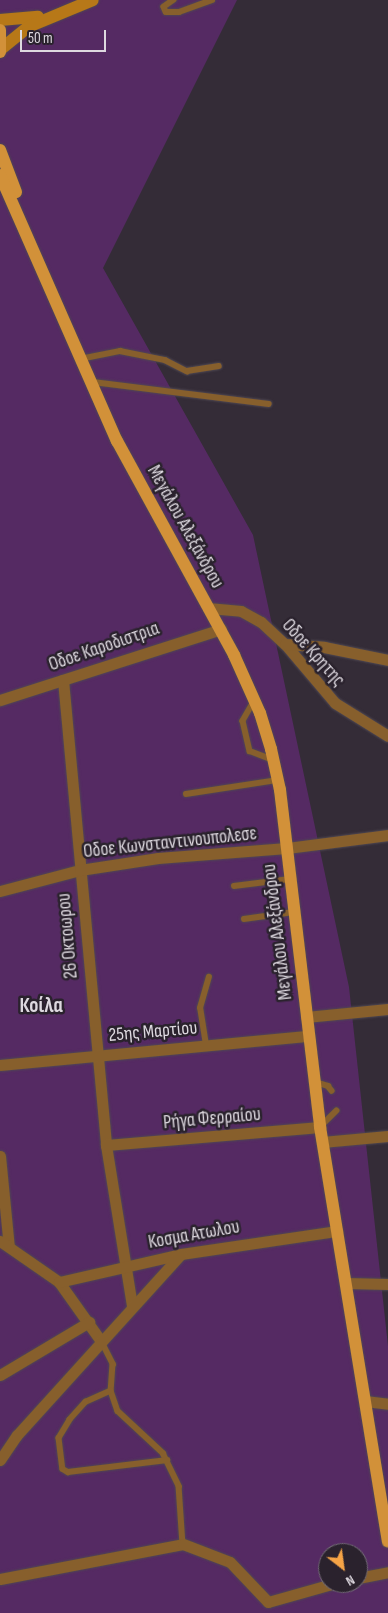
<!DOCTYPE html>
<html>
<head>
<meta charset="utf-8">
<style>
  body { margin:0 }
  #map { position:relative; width:388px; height:1613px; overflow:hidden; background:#342c37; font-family:"Sofia Sans Condensed",sans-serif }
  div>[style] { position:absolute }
  .green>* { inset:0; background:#552a63 }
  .roads { filter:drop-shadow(0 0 1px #4f4852) drop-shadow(0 0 1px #4f4852) }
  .lane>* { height:5.5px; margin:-2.75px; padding:0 2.75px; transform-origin:2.75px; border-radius:2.75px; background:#875f2c }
  .street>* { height:11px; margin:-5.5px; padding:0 5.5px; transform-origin:5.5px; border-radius:5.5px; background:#875f2c }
  .secondary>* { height:12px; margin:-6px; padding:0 6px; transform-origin:6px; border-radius:6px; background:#b77818 }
  .primary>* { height:12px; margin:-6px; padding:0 6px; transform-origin:6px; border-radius:6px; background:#d29139 }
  span { translate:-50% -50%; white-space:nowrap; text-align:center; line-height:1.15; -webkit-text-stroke:5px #2a222d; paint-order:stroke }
  .street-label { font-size:19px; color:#ded9e0 }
  .quarter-label { font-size:21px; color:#ded9e0; font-weight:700 }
  .north { position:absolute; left:318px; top:1543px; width:50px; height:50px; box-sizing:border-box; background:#2a222d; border:1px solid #726b75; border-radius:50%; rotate:150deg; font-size:14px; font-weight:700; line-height:20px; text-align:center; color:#ded9e0 }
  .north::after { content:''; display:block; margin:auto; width:18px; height:22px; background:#f5a346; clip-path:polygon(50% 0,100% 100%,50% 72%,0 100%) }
  .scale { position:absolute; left:20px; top:30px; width:86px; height:22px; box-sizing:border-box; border:2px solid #ded9e0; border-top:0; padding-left:6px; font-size:15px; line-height:18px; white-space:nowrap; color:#ded9e0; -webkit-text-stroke:4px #2a222d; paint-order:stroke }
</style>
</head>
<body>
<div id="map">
  <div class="green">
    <div style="clip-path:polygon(evenodd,0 0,237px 0,103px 268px,253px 535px,349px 987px,388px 1346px,388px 1613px,0 1613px,0 0,328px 1553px,358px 1553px,358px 1583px,328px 1583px,328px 1553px)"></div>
  </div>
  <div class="roads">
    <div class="lane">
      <div style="left:174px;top:0;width:12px;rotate:145deg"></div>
      <div style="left:164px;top:7px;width:5px;rotate:68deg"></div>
      <div style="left:166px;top:12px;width:13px"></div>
      <div style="left:179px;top:12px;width:35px;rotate:-20deg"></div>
      <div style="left:80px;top:359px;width:41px;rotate:-11.3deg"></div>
      <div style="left:120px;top:351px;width:46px;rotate:11.3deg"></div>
      <div style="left:165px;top:360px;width:25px;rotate:27deg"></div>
      <div style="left:187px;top:371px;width:32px;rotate:-9deg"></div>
      <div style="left:93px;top:382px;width:177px;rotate:7.1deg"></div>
      <div style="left:254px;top:702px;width:22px;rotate:120deg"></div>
      <div style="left:243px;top:721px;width:31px;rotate:77deg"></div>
      <div style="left:250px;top:751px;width:25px;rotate:21deg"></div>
      <div style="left:186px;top:794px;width:93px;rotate:-8.7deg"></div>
      <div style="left:234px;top:886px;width:56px;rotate:-7.1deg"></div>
      <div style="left:244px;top:919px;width:50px;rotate:-8deg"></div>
      <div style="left:206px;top:1045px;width:37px;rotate:-99deg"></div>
      <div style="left:200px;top:1008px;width:32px;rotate:-74deg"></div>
      <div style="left:315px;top:1082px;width:14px;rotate:17deg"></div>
      <div style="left:328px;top:1086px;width:6px;rotate:51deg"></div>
      <div style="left:320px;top:1127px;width:23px;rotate:-45deg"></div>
      <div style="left:102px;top:1342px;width:25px;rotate:63deg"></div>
      <div style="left:113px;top:1364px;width:27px;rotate:94deg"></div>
      <div style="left:111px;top:1391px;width:21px;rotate:71deg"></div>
      <div style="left:118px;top:1411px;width:62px;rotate:43deg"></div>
      <div style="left:163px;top:1453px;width:37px;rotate:64deg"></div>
      <div style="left:179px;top:1486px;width:58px;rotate:86.1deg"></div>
      <div style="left:111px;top:1391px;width:27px;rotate:156deg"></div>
      <div style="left:86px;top:1402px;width:24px;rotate:132deg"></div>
      <div style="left:70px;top:1420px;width:21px;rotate:121deg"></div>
      <div style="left:59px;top:1438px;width:31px;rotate:83deg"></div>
      <div style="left:63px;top:1469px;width:6px;rotate:31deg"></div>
      <div style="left:68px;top:1472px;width:100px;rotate:-6.9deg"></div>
    </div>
    <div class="street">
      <div style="left:208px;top:608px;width:33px;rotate:5deg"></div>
      <div style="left:241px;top:611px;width:23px;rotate:29deg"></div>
      <div style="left:261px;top:622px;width:33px;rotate:43deg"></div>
      <div style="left:285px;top:644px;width:77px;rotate:49.7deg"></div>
      <div style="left:335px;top:703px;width:62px;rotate:31.9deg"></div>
      <div style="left:285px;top:644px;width:39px;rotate:4deg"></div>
      <div style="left:324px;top:647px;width:65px;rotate:11.5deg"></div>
      <div style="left:63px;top:680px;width:467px;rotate:84.7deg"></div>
      <div style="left:106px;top:1145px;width:163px;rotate:80.8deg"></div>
      <div style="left:0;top:700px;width:232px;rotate:-17.8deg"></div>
      <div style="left:0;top:891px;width:83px;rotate:-14.7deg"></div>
      <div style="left:80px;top:870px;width:79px;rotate:-8.7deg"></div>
      <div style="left:158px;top:858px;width:129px;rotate:-4.4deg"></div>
      <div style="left:287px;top:848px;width:102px;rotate:-7.3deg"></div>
      <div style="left:306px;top:1017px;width:82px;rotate:-5.6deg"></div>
      <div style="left:0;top:1065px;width:310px;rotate:-5.4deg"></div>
      <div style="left:322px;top:1142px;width:66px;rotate:-5.2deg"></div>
      <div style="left:106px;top:1145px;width:215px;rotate:-4.8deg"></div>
      <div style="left:0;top:1156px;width:91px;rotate:84.4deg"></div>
      <div style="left:0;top:1241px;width:72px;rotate:34.8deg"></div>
      <div style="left:59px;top:1282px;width:72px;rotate:54.6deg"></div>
      <div style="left:59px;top:1282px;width:125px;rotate:-12.9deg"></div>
      <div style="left:181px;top:1254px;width:158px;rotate:-8.4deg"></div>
      <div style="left:346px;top:1283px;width:42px;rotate:1.4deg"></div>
      <div style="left:0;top:1375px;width:104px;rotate:-30.8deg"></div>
      <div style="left:365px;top:1401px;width:23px;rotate:7deg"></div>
      <div style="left:0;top:1460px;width:30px;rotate:-56deg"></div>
      <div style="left:17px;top:1435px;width:244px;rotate:-47.8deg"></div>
      <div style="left:358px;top:1578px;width:31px;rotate:-11deg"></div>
      <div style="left:0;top:1579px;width:186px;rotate:-10.8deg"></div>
      <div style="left:183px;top:1544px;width:50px;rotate:21deg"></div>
      <div style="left:230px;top:1562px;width:55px;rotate:46.5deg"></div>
      <div style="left:268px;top:1602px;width:70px;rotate:-15.8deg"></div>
    </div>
    <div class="secondary">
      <div style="left:0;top:20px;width:38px;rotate:-5deg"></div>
      <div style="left:1px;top:49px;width:35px;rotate:-39deg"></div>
      <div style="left:28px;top:27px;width:70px;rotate:-22.6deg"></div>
    </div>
    <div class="primary">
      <div style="left:0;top:30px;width:22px;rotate:90deg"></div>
      <div style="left:0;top:150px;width:45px;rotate:69.1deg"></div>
      <div style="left:0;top:175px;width:291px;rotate:66.3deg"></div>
      <div style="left:117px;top:441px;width:244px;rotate:61.3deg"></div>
      <div style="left:234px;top:655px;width:64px;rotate:65.9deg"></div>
      <div style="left:260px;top:713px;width:38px;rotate:73deg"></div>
      <div style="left:271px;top:749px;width:42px;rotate:77.6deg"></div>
      <div style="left:280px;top:790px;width:339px;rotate:83.2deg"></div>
      <div style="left:320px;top:1127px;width:420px;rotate:80.7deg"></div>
    </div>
  </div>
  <div class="street-label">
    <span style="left:185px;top:527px;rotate:61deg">Μεγάλου Αλεξάνδρου</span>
    <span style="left:104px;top:647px;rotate:-19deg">Oδοε Καροδιστρια</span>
    <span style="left:313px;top:653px;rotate:48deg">Oδοε Κρητης</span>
    <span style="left:170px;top:843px;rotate:-6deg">Oδοε Κωνσταντινουπολεσε</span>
    <span style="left:278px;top:932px;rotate:-97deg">Μεγάλου Αλεξάνδρου</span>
    <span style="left:68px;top:936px;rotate:-95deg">26 Οκτοωρου</span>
    <span style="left:153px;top:1032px;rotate:-5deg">25ης Μαρτίου</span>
    <span style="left:212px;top:1119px;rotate:-5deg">Ρήγα Φερραίου</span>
    <span style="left:194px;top:1235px;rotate:-10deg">Κοσμα Ατωλου</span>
  </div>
  <div class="quarter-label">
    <span style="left:41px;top:1006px">Κοίλα</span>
  </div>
  <div class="north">N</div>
  <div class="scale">50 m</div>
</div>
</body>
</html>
